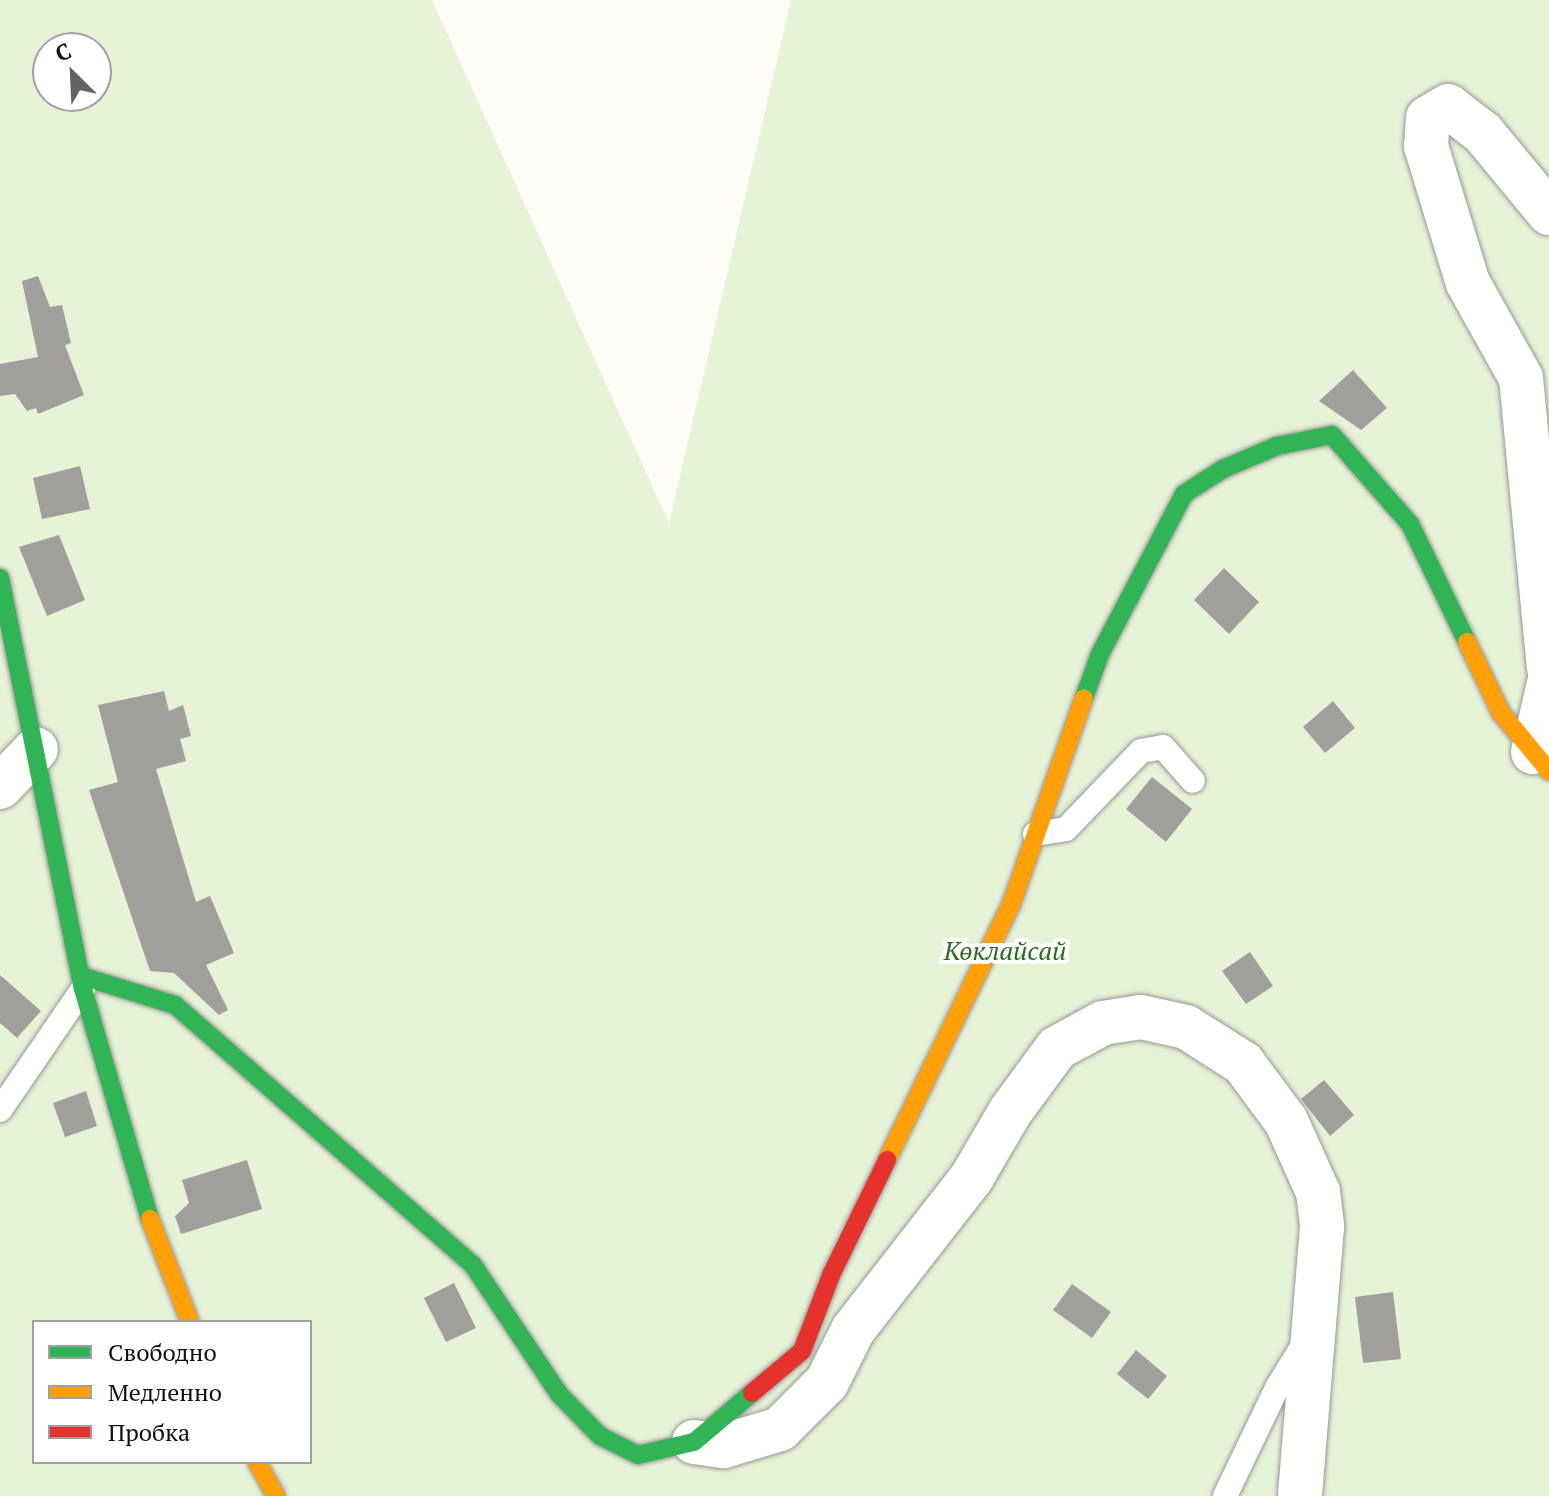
<!DOCTYPE html>
<html>
<head>
<meta charset="utf-8">
<style>
  body { margin:0 }
  #map { position:relative; width:1549px; height:1496px; overflow:hidden; background:#fdfcf7; font-family:"PT Serif",serif }
  div>[style] { position:absolute }
  .green>* { inset:0; background:#e7f3d7 }
  .building>* { inset:0; background:#a19f9c }
  .roads { filter:drop-shadow(0 0 2px #979795) drop-shadow(0 0 2px #979795) }
  .lane>* { height:24px; margin:-12px; padding:0 12px; transform-origin:12px; border-radius:12px; background:#fffffe }
  .street>* { height:44px; margin:-22px; padding:0 22px; transform-origin:22px; border-radius:22px; background:#fffffe }
  .fast>* { height:18px; margin:-9px; padding:0 9px; transform-origin:9px; border-radius:9px; background:#30b455 }
  .slow>* { height:18px; margin:-9px; padding:0 9px; transform-origin:9px; border-radius:9px; background:#ff9f0a }
  .jam>* { height:18px; margin:-9px; padding:0 9px; transform-origin:9px; border-radius:9px; background:#e5322d }
  span { translate:-50% -50%; white-space:nowrap; text-align:center; line-height:1.15; -webkit-text-stroke:8px #fff; paint-order:stroke }
  .park-label { font-size:26px; color:#2f6b1f; font-style:italic }
  .legend { position:absolute; left:32px; top:1320px; width:280px; height:144px; box-sizing:border-box; background:#fff; border:2px solid #a0a0a0; margin:0; padding:10px 14px; list-style:none; font-size:24px; color:#111 }
  .legend li { display:flex; align-items:center; gap:16px; height:40px }
  .legend b { width:40px; border:2px solid #a0a0a0 }
  .north { position:absolute; left:32px; top:32px; width:80px; height:80px; box-sizing:border-box; background:#fff; border:2px solid #a0a0a0; border-radius:50%; rotate:336deg; font-size:22px; font-weight:700; line-height:32px; text-align:center; color:#111 }
  .north::after { content:''; display:block; margin:auto; width:28px; height:36px; background:#646362; clip-path:polygon(50% 0,100% 100%,50% 72%,0 100%) }
</style>
</head>
<body>
<div id="map">
  <div class="green">
    <div style="clip-path:polygon(evenodd,0 0,432px 0,669px 523px,791px 0,1549px 0,1549px 1496px,0 1496px,0 0,48px 48px,96px 48px,96px 96px,48px 96px,48px 48px,0 0,34px 1322px,310px 1322px,310px 1462px,34px 1462px,34px 1322px)"></div>
  </div>
  <div class="building">
    <div style="clip-path:polygon(38px 276px,50px 307px,62px 305px,71px 343px,65px 345px,84px 395px,38px 414px,36px 408px,27px 411px,15px 394px,0 396px,0 364px,38px 357px,22px 281px)"></div>
    <div style="clip-path:polygon(1353px 370px,1387px 408px,1361px 430px,1319px 401px)"></div>
    <div style="clip-path:polygon(80px 466px,90px 509px,42px 519px,33px 478px)"></div>
    <div style="clip-path:polygon(59px 535px,85px 600px,47px 616px,19px 547px)"></div>
    <div style="clip-path:polygon(1224px 568px,1259px 602px,1229px 634px,1194px 600px)"></div>
    <div style="clip-path:polygon(164px 691px,169px 711px,183px 705px,191px 736px,180px 739px,186px 761px,156px 769px,196px 902px,210px 896px,234px 953px,206px 965px,228px 1010px,219px 1015px,174px 973px,150px 971px,89px 790px,118px 782px,98px 705px)"></div>
    <div style="clip-path:polygon(1333px 701px,1355px 728px,1325px 753px,1303px 727px)"></div>
    <div style="clip-path:polygon(1152px 777px,1192px 809px,1166px 842px,1126px 809px)"></div>
    <div style="clip-path:polygon(1250px 952px,1273px 986px,1246px 1004px,1222px 971px)"></div>
    <div style="clip-path:polygon(0 975px,41px 1011px,17px 1038px,0 1023px)"></div>
    <div style="clip-path:polygon(1324px 1080px,1354px 1115px,1330px 1136px,1301px 1099px)"></div>
    <div style="clip-path:polygon(86px 1091px,97px 1126px,65px 1137px,53px 1103px)"></div>
    <div style="clip-path:polygon(247px 1160px,262px 1209px,181px 1234px,175px 1216px,189px 1203px,182px 1180px)"></div>
    <div style="clip-path:polygon(454px 1283px,476px 1328px,446px 1342px,424px 1298px)"></div>
    <div style="clip-path:polygon(1072px 1284px,1111px 1312px,1092px 1338px,1053px 1310px)"></div>
    <div style="clip-path:polygon(1393px 1292px,1401px 1359px,1363px 1363px,1355px 1297px)"></div>
    <div style="clip-path:polygon(1136px 1350px,1167px 1376px,1148px 1399px,1117px 1374px)"></div>
  </div>
  <div class="roads">
    <div class="lane">
      <div style="left:1035px;top:834px;width:31px;rotate:-9deg"></div>
      <div style="left:1066px;top:829px;width:108px;rotate:-46.1deg"></div>
      <div style="left:1141px;top:751px;width:22px;rotate:-10deg"></div>
      <div style="left:1163px;top:747px;width:45px;rotate:48.6deg"></div>
      <div style="left:0;top:1110px;width:147px;rotate:-55.6deg"></div>
      <div style="left:1225px;top:1496px;width:122px;rotate:-64.3deg"></div>
      <div style="left:1278px;top:1386px;width:52px;rotate:-58.5deg"></div>
    </div>
    <div class="street">
      <div style="left:1549px;top:213px;width:104px;rotate:-129.5deg"></div>
      <div style="left:1483px;top:133px;width:44px;rotate:-142.4deg"></div>
      <div style="left:1448px;top:106px;width:23px;rotate:149deg"></div>
      <div style="left:1428px;top:118px;width:28px;rotate:94deg"></div>
      <div style="left:1426px;top:146px;width:143px;rotate:73deg"></div>
      <div style="left:1468px;top:283px;width:109px;rotate:60.8deg"></div>
      <div style="left:1521px;top:378px;width:291px;rotate:84.5deg"></div>
      <div style="left:1533px;top:752px;width:71px;rotate:-76.9deg"></div>
      <div style="left:0;top:787px;width:52px;rotate:-46.5deg"></div>
      <div style="left:694px;top:1442px;width:30px;rotate:8deg"></div>
      <div style="left:724px;top:1446px;width:59px;rotate:-16.9deg"></div>
      <div style="left:780px;top:1429px;width:66px;rotate:-45deg"></div>
      <div style="left:827px;top:1382px;width:58px;rotate:-63.4deg"></div>
      <div style="left:853px;top:1330px;width:194px;rotate:-52.1deg"></div>
      <div style="left:972px;top:1177px;width:75px;rotate:-59.7deg"></div>
      <div style="left:1010px;top:1112px;width:79px;rotate:-53.7deg"></div>
      <div style="left:1057px;top:1048px;width:52px;rotate:-28.5deg"></div>
      <div style="left:1103px;top:1023px;width:38px;rotate:-9deg"></div>
      <div style="left:1141px;top:1017px;width:46px;rotate:12.5deg"></div>
      <div style="left:1186px;top:1027px;width:67px;rotate:32.3deg"></div>
      <div style="left:1243px;top:1063px;width:72px;rotate:53.4deg"></div>
      <div style="left:1286px;top:1121px;width:78px;rotate:65.7deg"></div>
      <div style="left:1318px;top:1192px;width:35px;rotate:83deg"></div>
      <div style="left:1322px;top:1227px;width:270px;rotate:94.7deg"></div>
    </div>
    <div class="fast">
      <div style="left:0;top:578px;width:419px;rotate:78.6deg"></div>
      <div style="left:83px;top:989px;width:240px;rotate:73.8deg"></div>
      <div style="left:1084px;top:698px;width:47px;rotate:-70deg"></div>
      <div style="left:1100px;top:654px;width:181px;rotate:-62.3deg"></div>
      <div style="left:1184px;top:494px;width:46px;rotate:-32.7deg"></div>
      <div style="left:1223px;top:469px;width:59px;rotate:-23.1deg"></div>
      <div style="left:1277px;top:446px;width:56px;rotate:-11.3deg"></div>
      <div style="left:1332px;top:435px;width:118px;rotate:48.8deg"></div>
      <div style="left:1410px;top:524px;width:131px;rotate:64.2deg"></div>
      <div style="left:81px;top:976px;width:98px;rotate:17.1deg"></div>
      <div style="left:175px;top:1005px;width:395px;rotate:41.1deg"></div>
      <div style="left:473px;top:1265px;width:155px;rotate:56.3deg"></div>
      <div style="left:559px;top:1394px;width:59px;rotate:45.7deg"></div>
      <div style="left:600px;top:1436px;width:42px;rotate:26.6deg"></div>
      <div style="left:638px;top:1455px;width:57px;rotate:-13.1deg"></div>
      <div style="left:694px;top:1442px;width:76px;rotate:-40.2deg"></div>
    </div>
    <div class="slow">
      <div style="left:1467px;top:642px;width:79px;rotate:64.4deg"></div>
      <div style="left:1501px;top:713px;width:75px;rotate:50.4deg"></div>
      <div style="left:887px;top:1160px;width:284px;rotate:-64.1deg"></div>
      <div style="left:1011px;top:905px;width:219px;rotate:-70.6deg"></div>
      <div style="left:150px;top:1219px;width:110px;rotate:68.8deg"></div>
      <div style="left:257px;top:1462px;width:39px;rotate:61deg"></div>
    </div>
    <div class="jam">
      <div style="left:752px;top:1393px;width:65px;rotate:-40deg"></div>
      <div style="left:802px;top:1351px;width:84px;rotate:-69deg"></div>
      <div style="left:832px;top:1273px;width:126px;rotate:-64deg"></div>
    </div>
  </div>
  <div class="park-label">
    <span style="left:1005px;top:951px">Көклайсай</span>
  </div>
  <ul class="legend">
  <li><b style="height:10px;background:#30b455"></b>Свободно</li>
  <li><b style="height:10px;background:#ff9f0a"></b>Медленно</li>
  <li><b style="height:10px;background:#e5322d"></b>Пробка</li>
  </ul>
  <div class="north">С</div>
</div>
</body>
</html>
